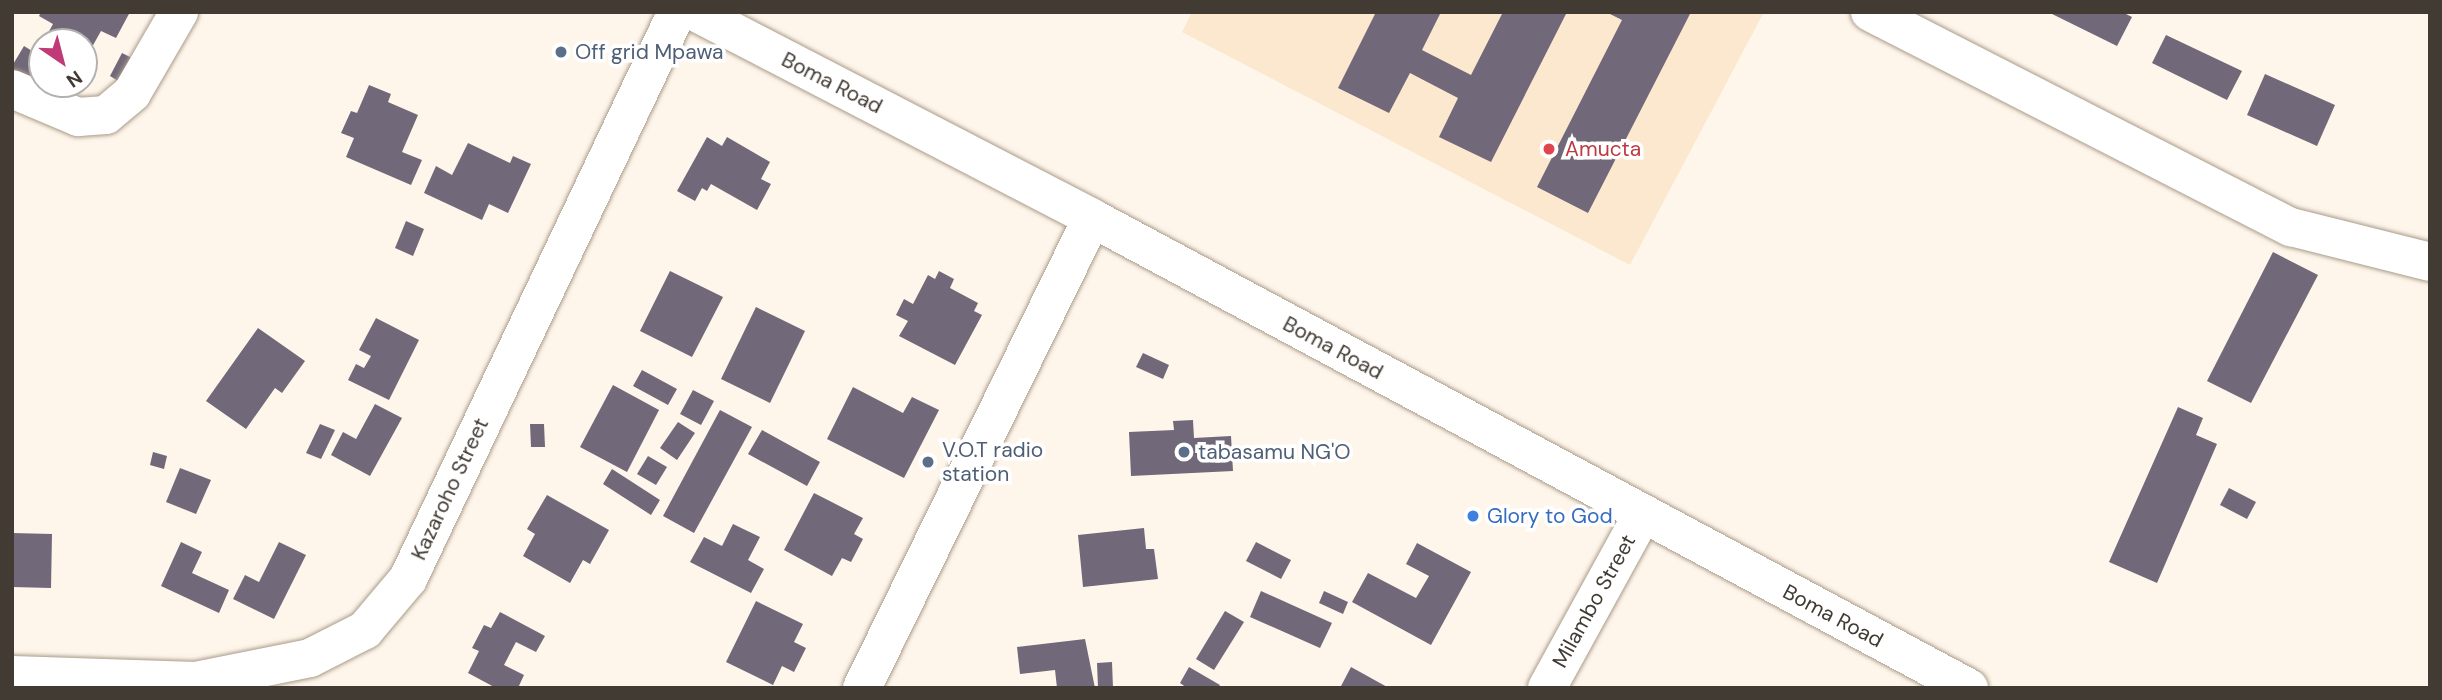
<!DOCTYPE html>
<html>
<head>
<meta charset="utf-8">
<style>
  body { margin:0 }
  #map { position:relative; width:2442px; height:700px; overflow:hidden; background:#fff6eb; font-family:"DM Sans",sans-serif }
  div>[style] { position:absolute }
  .built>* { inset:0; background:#fbe8ce }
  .building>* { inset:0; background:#71687a }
  .roads { filter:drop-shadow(0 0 2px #a99c8a) drop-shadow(0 0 2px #a99c8a) }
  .minor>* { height:38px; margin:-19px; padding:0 19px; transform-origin:19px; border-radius:19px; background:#fff }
  .major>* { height:38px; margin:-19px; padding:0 19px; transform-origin:19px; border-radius:19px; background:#fff }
  .dots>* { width:19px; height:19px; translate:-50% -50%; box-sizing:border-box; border:4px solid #fff; border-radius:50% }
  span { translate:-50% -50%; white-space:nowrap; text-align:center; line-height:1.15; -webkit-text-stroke:7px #fff; paint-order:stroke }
  .service-label { font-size:21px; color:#4e5e75 }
  .left { translate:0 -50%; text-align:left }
  .street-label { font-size:21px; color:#413b34 }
  .health-label { font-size:21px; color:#be3a42 }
  .shop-label { font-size:21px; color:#366cbe }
  .frame { position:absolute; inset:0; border:14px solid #413b34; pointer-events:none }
  .north { position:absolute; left:28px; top:28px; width:70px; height:70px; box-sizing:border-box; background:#fff; border:2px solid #b3b1ae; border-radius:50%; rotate:145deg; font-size:19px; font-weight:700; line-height:28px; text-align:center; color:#413b34 }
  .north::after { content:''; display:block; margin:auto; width:24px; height:32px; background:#c13a78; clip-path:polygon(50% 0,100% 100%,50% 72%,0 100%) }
</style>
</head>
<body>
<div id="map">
  <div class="built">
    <div style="clip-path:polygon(1192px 12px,1764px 12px,1630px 265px,1182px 32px)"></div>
  </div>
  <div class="building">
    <div style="clip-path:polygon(41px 12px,130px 12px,116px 38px,101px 31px,87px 56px,84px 55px,84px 42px,60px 42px,47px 35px,53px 24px,39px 16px)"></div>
    <div style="clip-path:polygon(1376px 12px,1441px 12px,1422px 50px,1471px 75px,1503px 12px,1567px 12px,1491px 162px,1439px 137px,1458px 98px,1410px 73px,1389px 113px,1338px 88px)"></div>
    <div style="clip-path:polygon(1606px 12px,1691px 12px,1588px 213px,1537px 187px,1622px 20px)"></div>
    <div style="clip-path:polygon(2048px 12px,2122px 12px,2132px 17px,2117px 46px)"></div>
    <div style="clip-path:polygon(2166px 35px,2242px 71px,2227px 100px,2152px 63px)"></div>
    <div style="clip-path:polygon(24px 46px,42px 57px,42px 84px,53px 84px,48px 92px,12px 73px,12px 66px)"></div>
    <div style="clip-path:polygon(122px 53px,132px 58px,120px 82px,110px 76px)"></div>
    <div style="clip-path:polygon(2265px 74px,2335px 105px,2317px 146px,2247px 115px)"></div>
    <div style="clip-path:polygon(369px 85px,391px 94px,388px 102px,418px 115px,402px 152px,422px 160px,411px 185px,346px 157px,354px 138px,341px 133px,351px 111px,357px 113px)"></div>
    <div style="clip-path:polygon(707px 137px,722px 146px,727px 137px,770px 162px,761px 179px,771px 184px,757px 210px,711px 184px,707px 191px,702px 188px,695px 201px,677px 191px)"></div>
    <div style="clip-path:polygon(468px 143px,510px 163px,513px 156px,531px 164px,508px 213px,489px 204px,482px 220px,424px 193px,436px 166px,452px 175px)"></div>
    <div style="clip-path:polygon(406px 221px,424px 229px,413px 256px,395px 248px)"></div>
    <div style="clip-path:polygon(2273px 252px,2318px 275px,2251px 403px,2207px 381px)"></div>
    <div style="clip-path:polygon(670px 271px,723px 297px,692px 357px,640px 331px)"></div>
    <div style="clip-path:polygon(939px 271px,954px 279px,950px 288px,978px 303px,974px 311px,982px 315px,955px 365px,899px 336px,908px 321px,896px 315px,904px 299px,913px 304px,928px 275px,935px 279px)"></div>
    <div style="clip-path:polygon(756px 307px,805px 331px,770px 403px,721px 379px)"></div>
    <div style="clip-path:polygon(376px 318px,419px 340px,389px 400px,348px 380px,356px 364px,364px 368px,371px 356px,359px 350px)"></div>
    <div style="clip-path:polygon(258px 328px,305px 361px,282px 393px,275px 388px,246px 429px,206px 401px)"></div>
    <div style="clip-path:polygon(1143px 353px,1169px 365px,1163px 379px,1136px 367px)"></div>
    <div style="clip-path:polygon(642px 370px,677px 389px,668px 405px,633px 386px)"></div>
    <div style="clip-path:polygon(613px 385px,659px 410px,627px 472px,580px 447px)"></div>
    <div style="clip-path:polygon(853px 387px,903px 413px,912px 397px,939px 410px,904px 478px,827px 439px)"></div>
    <div style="clip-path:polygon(693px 390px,714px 401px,701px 425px,680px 414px)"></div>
    <div style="clip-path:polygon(375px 404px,402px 418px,370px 476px,331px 455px,343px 432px,356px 439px)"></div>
    <div style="clip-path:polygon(2178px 407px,2203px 418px,2196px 435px,2217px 444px,2157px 583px,2109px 562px)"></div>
    <div style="clip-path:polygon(720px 410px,752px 427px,694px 533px,663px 516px)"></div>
    <div style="clip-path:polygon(1193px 420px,1194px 438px,1231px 436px,1233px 471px,1131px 476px,1129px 432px,1174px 430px,1173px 421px)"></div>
    <div style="clip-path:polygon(678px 422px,695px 433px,677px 460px,660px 448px)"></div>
    <div style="clip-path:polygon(320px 424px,335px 430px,321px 459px,306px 453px)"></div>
    <div style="clip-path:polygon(530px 424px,544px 424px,545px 447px,531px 447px)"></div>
    <div style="clip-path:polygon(762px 430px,820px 462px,807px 486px,748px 454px)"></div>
    <div style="clip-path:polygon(153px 452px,167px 456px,164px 469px,150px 465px)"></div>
    <div style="clip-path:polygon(648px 456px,667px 467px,656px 485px,637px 474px)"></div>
    <div style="clip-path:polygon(180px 468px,211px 480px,196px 514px,166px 502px)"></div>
    <div style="clip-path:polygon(612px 469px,660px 500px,651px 515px,603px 484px)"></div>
    <div style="clip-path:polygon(2229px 488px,2256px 502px,2247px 519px,2220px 505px)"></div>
    <div style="clip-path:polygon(814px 493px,863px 518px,854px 534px,863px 539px,851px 562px,842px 558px,832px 576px,784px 550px)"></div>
    <div style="clip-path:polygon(547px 495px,609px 530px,590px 564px,583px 560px,570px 583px,523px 556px,535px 534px,527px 529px)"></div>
    <div style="clip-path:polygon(733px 524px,760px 537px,748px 560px,764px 569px,751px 593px,690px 562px,704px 537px,722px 546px)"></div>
    <div style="clip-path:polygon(1144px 528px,1146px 549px,1154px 549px,1158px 579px,1083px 587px,1078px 535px)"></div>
    <div style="clip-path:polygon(12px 533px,52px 534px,51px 588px,12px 587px)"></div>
    <div style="clip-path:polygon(181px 542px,202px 552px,192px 573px,229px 590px,219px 613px,161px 586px)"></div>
    <div style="clip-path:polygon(279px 542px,306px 555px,274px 619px,233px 599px,245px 575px,259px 582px)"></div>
    <div style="clip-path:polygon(1256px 542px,1291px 560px,1281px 579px,1246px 561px)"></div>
    <div style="clip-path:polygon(1417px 543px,1471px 572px,1431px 645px,1352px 602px,1368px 573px,1416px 598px,1429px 576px,1406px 564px)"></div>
    <div style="clip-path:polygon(1261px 591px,1332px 623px,1320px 648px,1250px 617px)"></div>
    <div style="clip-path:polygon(1324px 591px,1348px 602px,1343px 614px,1319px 603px)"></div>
    <div style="clip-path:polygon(756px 601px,803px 624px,794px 642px,806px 648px,794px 672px,782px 666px,773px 685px,726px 662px)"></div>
    <div style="clip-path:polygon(1225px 611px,1244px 622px,1214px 670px,1196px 659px)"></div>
    <div style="clip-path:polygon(500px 612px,545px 636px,536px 652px,516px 642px,504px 665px,524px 675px,518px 688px,496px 688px,468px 673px,479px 651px,472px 648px,484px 625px,491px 628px)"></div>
    <div style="clip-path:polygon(1085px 639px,1095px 688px,1057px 688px,1055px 670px,1020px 674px,1017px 647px)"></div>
    <div style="clip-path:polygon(1112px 662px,1113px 688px,1098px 688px,1097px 663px)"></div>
    <div style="clip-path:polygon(1189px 667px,1220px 685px,1218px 688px,1187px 688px,1180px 683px)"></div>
    <div style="clip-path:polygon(1351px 667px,1389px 688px,1340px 688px)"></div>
  </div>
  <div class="roads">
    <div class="minor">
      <div style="left:1870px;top:12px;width:473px;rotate:27.1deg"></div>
      <div style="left:2291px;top:227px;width:143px;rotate:14.1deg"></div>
      <div style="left:12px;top:89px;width:72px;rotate:23deg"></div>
      <div style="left:78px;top:117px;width:28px;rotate:-4deg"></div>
      <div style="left:106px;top:115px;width:34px;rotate:-40deg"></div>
      <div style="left:132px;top:93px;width:94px;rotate:-59.9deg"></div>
      <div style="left:12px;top:675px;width:184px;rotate:1.9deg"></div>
      <div style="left:196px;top:681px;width:116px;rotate:-11.4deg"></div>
      <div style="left:310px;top:658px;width:62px;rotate:-27deg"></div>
      <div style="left:365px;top:630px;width:67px;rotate:-49.9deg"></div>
      <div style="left:408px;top:579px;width:628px;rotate:-64.62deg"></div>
      <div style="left:862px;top:688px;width:523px;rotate:-63.92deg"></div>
      <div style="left:1547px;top:688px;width:197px;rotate:-61.2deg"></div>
    </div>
    <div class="major">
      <div style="left:695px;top:12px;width:447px;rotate:27.4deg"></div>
      <div style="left:1092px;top:218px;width:995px;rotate:28.19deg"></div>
    </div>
  </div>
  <div class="dots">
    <div style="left:561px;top:52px;background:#5c6f8a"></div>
    <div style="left:1549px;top:149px;background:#e0444e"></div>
    <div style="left:1184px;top:452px;background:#5c6f8a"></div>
    <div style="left:928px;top:462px;background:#5c6f8a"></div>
    <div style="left:1473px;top:516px;background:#3f7fe0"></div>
  </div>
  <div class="service-label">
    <span class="left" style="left:575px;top:52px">Off grid Mpawa</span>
    <span class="left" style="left:942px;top:462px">V.O.T radio<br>station</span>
    <span class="left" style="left:1198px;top:452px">tabasamu NG'O</span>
  </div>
  <div class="street-label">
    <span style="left:832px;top:83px;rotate:27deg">Boma Road</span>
    <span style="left:1333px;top:348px;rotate:28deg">Boma Road</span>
    <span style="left:450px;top:489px;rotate:-65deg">Kazaroho Street</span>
    <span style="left:1594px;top:601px;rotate:-61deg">Milambo Street</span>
    <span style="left:1833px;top:616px;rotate:28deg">Boma Road</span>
  </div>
  <div class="health-label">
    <span class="left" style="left:1565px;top:149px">Amucta</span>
  </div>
  <div class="shop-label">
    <span class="left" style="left:1487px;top:516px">Glory to God</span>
  </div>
  <div class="frame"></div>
  <div class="north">N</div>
</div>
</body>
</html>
